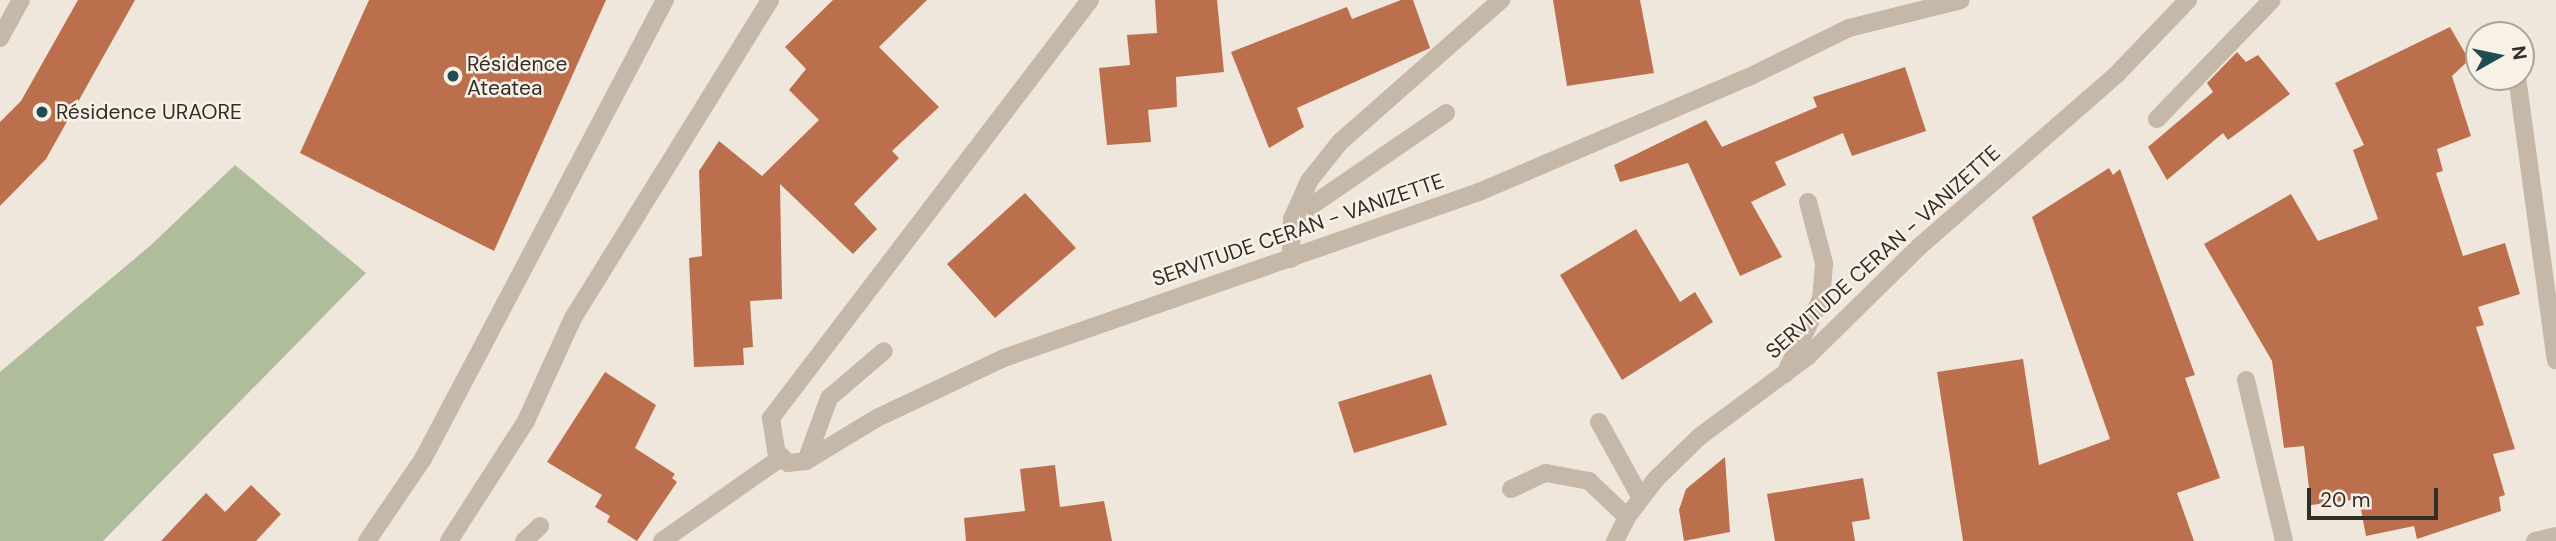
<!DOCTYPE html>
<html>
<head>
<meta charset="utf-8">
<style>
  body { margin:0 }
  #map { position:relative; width:2556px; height:541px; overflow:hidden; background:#efe7db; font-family:"DM Sans",sans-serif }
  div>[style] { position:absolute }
  .green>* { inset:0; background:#b0bd9c }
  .building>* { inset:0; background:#bc6f4c }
  .lane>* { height:18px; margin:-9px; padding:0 9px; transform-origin:9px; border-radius:9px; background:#c6b8a8 }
  .street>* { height:18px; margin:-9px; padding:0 9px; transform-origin:9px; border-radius:9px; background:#c6b8a8 }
  .dots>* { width:19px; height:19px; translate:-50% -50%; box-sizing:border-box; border:4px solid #f8f1e7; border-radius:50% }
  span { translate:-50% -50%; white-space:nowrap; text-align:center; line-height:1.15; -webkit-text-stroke:5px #f8f1e7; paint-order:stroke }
  .poi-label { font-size:21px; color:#342c28 }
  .left { translate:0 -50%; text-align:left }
  .street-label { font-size:21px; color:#342c28 }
  .north { position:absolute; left:2465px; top:21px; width:70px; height:70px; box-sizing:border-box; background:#f8f1e7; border:2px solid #aaa29b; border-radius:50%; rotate:81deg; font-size:19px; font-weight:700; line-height:28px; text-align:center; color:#342c28 }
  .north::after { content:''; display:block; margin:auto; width:24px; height:32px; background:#214c52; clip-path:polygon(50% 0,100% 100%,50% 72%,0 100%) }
  .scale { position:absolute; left:2307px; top:488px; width:131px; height:32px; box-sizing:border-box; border:4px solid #342c28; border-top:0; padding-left:9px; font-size:21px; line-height:24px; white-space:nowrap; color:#342c28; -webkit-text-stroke:5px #f8f1e7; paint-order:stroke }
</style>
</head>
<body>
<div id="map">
  <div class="green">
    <div style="clip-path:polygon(235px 165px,366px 273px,103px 541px,0 541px,0 372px,151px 245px)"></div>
  </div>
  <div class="building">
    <div style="clip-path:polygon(78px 0,135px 0,46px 159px,0 206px,0 122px,21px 101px)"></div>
    <div style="clip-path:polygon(369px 0,606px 0,494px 251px,300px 153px)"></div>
    <div style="clip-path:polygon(833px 0,927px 0,879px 47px,939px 107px,892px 151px,899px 158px,854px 204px,877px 229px,853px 254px,780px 184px,782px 299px,750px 301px,753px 347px,743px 348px,744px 365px,694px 367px,689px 258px,702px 256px,699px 171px,719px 141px,762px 176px,819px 120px,789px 90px,806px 69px,785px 47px)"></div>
    <div style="clip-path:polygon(1155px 0,1217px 0,1224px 72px,1176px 77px,1177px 107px,1148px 110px,1151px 142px,1107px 145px,1099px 68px,1130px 65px,1127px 35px,1157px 33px)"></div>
    <div style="clip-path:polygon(1401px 0,1413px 0,1430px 48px,1297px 108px,1304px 127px,1269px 148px,1231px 52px,1347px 7px,1352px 19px)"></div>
    <div style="clip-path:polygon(1553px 0,1640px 0,1654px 73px,1567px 86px)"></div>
    <div style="clip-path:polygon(2450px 27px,2469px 60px,2452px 76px,2471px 136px,2437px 149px,2443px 171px,2436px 173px,2463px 256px,2505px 243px,2520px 294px,2478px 307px,2484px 325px,2476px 327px,2515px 449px,2493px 454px,2505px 495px,2499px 497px,2501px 511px,2417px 539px,2414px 526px,2366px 536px,2359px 499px,2311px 505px,2304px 446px,2284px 448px,2272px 361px,2204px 244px,2291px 194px,2318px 241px,2378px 219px,2353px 150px,2364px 145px,2335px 83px)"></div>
    <div style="clip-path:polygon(2237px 52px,2246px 62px,2258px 55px,2290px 94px,2228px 140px,2223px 133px,2167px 180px,2148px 147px,2213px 92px,2207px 83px)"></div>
    <div style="clip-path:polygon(1905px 67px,1926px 131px,1852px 156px,1843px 133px,1775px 162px,1786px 185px,1751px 202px,1782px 257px,1740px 276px,1688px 163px,1620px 182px,1614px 165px,1706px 120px,1722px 147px,1817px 107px,1813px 97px)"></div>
    <div style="clip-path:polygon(2109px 168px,2113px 175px,2120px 169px,2195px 375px,2185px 378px,2220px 478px,2177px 493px,2194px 541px,1963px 541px,1937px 372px,2023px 359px,2039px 465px,2110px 439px,2032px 217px)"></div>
    <div style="clip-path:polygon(1025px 193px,1076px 248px,995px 318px,947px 264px)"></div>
    <div style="clip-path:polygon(1636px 229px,1680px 302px,1695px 292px,1713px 322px,1622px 380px,1560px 275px)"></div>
    <div style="clip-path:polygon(605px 372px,656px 405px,635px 448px,675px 474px,672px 478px,677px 482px,637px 541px,607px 522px,610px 516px,595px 507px,602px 495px,547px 462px)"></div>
    <div style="clip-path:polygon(1431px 374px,1447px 425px,1354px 453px,1338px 402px)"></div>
    <div style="clip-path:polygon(1725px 457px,1730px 532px,1684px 541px,1679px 510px,1686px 489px)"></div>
    <div style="clip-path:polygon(1055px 465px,1060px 507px,1104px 501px,1112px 541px,966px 541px,964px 518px,1025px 511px,1020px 469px)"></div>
    <div style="clip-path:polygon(1863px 478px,1870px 519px,1852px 522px,1855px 541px,1775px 541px,1767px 494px)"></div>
    <div style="clip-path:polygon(251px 485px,281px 514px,256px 541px,161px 541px,206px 493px,225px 512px)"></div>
  </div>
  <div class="lane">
    <div style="left:1292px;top:219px;width:187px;rotate:-34.5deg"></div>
    <div style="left:1785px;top:374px;width:83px;rotate:-64.4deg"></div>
    <div style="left:1821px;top:299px;width:36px;rotate:-85deg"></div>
    <div style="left:1824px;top:263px;width:63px;rotate:-104.7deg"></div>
    <div style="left:2246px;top:380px;width:165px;rotate:76.7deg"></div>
    <div style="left:1599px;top:422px;width:87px;rotate:61.1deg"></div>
    <div style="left:806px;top:461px;width:67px;rotate:-69.9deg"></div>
    <div style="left:829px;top:398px;width:72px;rotate:-40.5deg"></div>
    <div style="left:1511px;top:489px;width:38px;rotate:-25deg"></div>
    <div style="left:1546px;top:473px;width:44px;rotate:10.5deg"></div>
    <div style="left:1589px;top:481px;width:52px;rotate:43.5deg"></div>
    <div style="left:524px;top:541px;width:22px;rotate:-43deg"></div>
  </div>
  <div class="street">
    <div style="left:1090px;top:0;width:526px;rotate:127.35deg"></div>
    <div style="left:771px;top:418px;width:33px;rotate:81deg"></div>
    <div style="left:776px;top:451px;width:17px;rotate:45deg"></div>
    <div style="left:788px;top:463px;width:18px;rotate:-6deg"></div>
    <div style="left:806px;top:461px;width:83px;rotate:-31.2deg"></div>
    <div style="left:877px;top:418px;width:140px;rotate:-25.3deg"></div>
    <div style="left:1004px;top:358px;width:503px;rotate:-19.26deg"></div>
    <div style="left:1479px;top:192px;width:293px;rotate:-23.1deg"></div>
    <div style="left:1749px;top:77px;width:111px;rotate:-26.1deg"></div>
    <div style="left:1849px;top:28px;width:115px;rotate:-14deg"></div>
    <div style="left:0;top:38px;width:43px;rotate:-61.1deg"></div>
    <div style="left:2517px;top:77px;width:286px;rotate:82.2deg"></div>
    <div style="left:2157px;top:119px;width:165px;rotate:-46deg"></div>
    <div style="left:1291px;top:259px;width:40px;rotate:-88.6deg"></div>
    <div style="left:1292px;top:219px;width:42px;rotate:-65.9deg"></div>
    <div style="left:1309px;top:181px;width:50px;rotate:-51.5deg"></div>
    <div style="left:1340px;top:142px;width:215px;rotate:-41.4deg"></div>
    <div style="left:367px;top:541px;width:99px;rotate:-55.7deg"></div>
    <div style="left:423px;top:459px;width:519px;rotate:-62.2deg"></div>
    <div style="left:449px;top:541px;width:143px;rotate:-57.3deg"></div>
    <div style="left:526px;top:421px;width:113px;rotate:-65.5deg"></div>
    <div style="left:573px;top:318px;width:374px;rotate:-58.2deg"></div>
    <div style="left:662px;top:541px;width:146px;rotate:-35deg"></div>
    <div style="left:1615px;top:541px;width:27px;rotate:-63deg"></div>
    <div style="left:1627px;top:517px;width:48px;rotate:-52.7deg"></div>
    <div style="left:1656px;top:479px;width:60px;rotate:-44.3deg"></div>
    <div style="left:1699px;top:437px;width:136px;rotate:-36.6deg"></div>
    <div style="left:1808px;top:356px;width:157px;rotate:-44.5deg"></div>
    <div style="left:1920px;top:246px;width:262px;rotate:-41.1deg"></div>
    <div style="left:2117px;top:74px;width:103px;rotate:-46.2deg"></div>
    <div style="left:2535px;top:541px;width:22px;rotate:-13deg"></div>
  </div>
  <div class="dots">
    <div style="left:453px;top:76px;background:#214c52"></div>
    <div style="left:42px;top:112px;background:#214c52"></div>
  </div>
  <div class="poi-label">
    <span class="left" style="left:467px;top:76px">Résidence<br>Ateatea</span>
    <span class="left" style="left:56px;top:112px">Résidence URAORE</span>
  </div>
  <div class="street-label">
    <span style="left:1298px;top:230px;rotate:-19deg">SERVITUDE CERAN - VANIZETTE</span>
    <span style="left:1883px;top:252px;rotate:-42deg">SERVITUDE CERAN - VANIZETTE</span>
  </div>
  <div class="north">N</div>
  <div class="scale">20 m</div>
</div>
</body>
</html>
